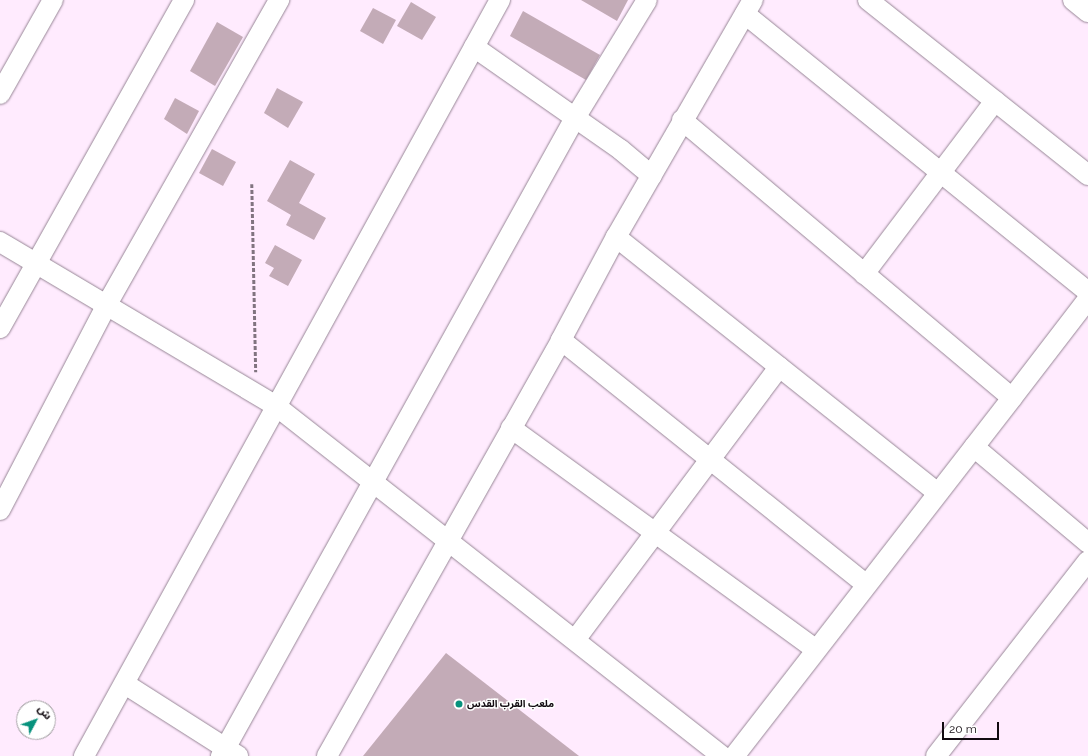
<!DOCTYPE html>
<html>
<head>
<meta charset="utf-8">
<style>
  body { margin:0 }
  #map { position:relative; width:1088px; height:756px; overflow:hidden; background:#ffebfe; font-family:Raleway,"Noto Sans Arabic",sans-serif }
  div>[style] { position:absolute }
  .building>* { inset:0; background:#c3abb7 }
  .path>* { height:2.5px; margin-top:-1.25px; transform-origin:0; background:repeating-linear-gradient(90deg,#817480 0 4px,transparent 0 6px) }
  .roads { filter:drop-shadow(0 0 1px #978696) drop-shadow(0 0 1px #978696) }
  .street>* { height:20px; margin:-10px; padding:0 10px; transform-origin:10px; border-radius:10px; background:#fff }
  .dots>* { width:11px; height:11px; translate:-50% -50%; box-sizing:border-box; border:2px solid #fff; border-radius:50% }
  span { translate:-50% -50%; white-space:nowrap; text-align:center; line-height:1.15; -webkit-text-stroke:3px #fff; paint-order:stroke }
  .poi-label { font-size:10px; color:#120b11; font-weight:700 }
  .left { translate:0 -50%; text-align:left }
  .north { position:absolute; left:16px; top:700px; width:40px; height:40px; box-sizing:border-box; background:#fff; border:1px solid #a09da0; border-radius:50%; rotate:49deg; font-size:11px; font-weight:700; line-height:16px; text-align:center; color:#120b11 }
  .north::after { content:''; display:block; margin:auto; width:14px; height:18px; background:#07927d; clip-path:polygon(50% 0,100% 100%,50% 72%,0 100%) }
  .scale { position:absolute; left:942px; top:722px; width:57px; height:18px; box-sizing:border-box; border:2px solid #120b11; border-top:0; padding-left:5px; font-size:12px; line-height:14px; white-space:nowrap; color:#120b11; -webkit-text-stroke:3px #fff; paint-order:stroke }
</style>
</head>
<body>
<div id="map">
  <div class="building">
    <div style="clip-path:polygon(581px 0,628px 0,617px 21px)"></div>
    <div style="clip-path:polygon(411px 2px,436px 17px,422px 40px,397px 26px)"></div>
    <div style="clip-path:polygon(373px 8px,396px 20px,383px 44px,360px 31px)"></div>
    <div style="clip-path:polygon(523px 11px,600px 55px,586px 80px,510px 36px)"></div>
    <div style="clip-path:polygon(217px 22px,243px 37px,215px 86px,190px 71px)"></div>
    <div style="clip-path:polygon(277px 88px,303px 102px,288px 128px,264px 113px)"></div>
    <div style="clip-path:polygon(175px 98px,199px 111px,187px 134px,164px 119px)"></div>
    <div style="clip-path:polygon(212px 149px,236px 162px,223px 186px,199px 173px)"></div>
    <div style="clip-path:polygon(290px 160px,315px 174px,299px 203px,326px 218px,314px 240px,286px 225px,291px 215px,267px 201px)"></div>
    <div style="clip-path:polygon(275px 245px,302px 260px,288px 286px,269px 276px,274px 268px,265px 263px)"></div>
    <div style="clip-path:polygon(446px 653px,579px 756px,363px 756px)"></div>
  </div>
  <div class="path">
    <div style="left:252px;top:184px;width:188px;rotate:88.8deg"></div>
  </div>
  <div class="roads">
    <div class="street">
      <div style="left:868px;top:0;width:281px;rotate:38.5deg"></div>
      <div style="left:1073px;top:0;width:19px;rotate:39deg"></div>
      <div style="left:745px;top:14px;width:442px;rotate:39deg"></div>
      <div style="left:474px;top:47px;width:179px;rotate:35deg"></div>
      <div style="left:621px;top:150px;width:40px;rotate:40deg"></div>
      <div style="left:0;top:94px;width:108px;rotate:-60.6deg"></div>
      <div style="left:682px;top:120px;width:431px;rotate:40.1deg"></div>
      <div style="left:1012px;top:398px;width:453px;rotate:127.8deg"></div>
      <div style="left:616px;top:237px;width:410px;rotate:38.5deg"></div>
      <div style="left:0;top:242px;width:321px;rotate:30.7deg"></div>
      <div style="left:276px;top:406px;width:567px;rotate:38.12deg"></div>
      <div style="left:864px;top:274px;width:217px;rotate:-52.9deg"></div>
      <div style="left:0;top:328px;width:376px;rotate:-60.7deg"></div>
      <div style="left:561px;top:340px;width:391px;rotate:38.7deg"></div>
      <div style="left:1012px;top:398px;width:125px;rotate:-52.5deg"></div>
      <div style="left:511px;top:428px;width:377px;rotate:36deg"></div>
      <div style="left:974px;top:447px;width:149px;rotate:40.1deg"></div>
      <div style="left:0;top:510px;width:230px;rotate:-62.5deg"></div>
      <div style="left:106px;top:306px;width:352px;rotate:-60.5deg"></div>
      <div style="left:575px;top:640px;width:341px;rotate:-53.2deg"></div>
      <div style="left:125px;top:684px;width:134px;rotate:32.5deg"></div>
      <div style="left:84px;top:756px;width:863px;rotate:-61.18deg"></div>
      <div style="left:221px;top:756px;width:730px;rotate:-60.98deg"></div>
      <div style="left:575px;top:118px;width:138px;rotate:-58.6deg"></div>
      <div style="left:327px;top:756px;width:477px;rotate:-60.6deg"></div>
      <div style="left:561px;top:340px;width:117px;rotate:-61.9deg"></div>
      <div style="left:616px;top:237px;width:274px;rotate:-60deg"></div>
      <div style="left:936px;top:756px;width:247px;rotate:-52.1deg"></div>
    </div>
  </div>
  <div class="dots">
    <div style="left:459px;top:704px;background:#07927d"></div>
  </div>
  <div class="poi-label">
    <span class="left" style="left:467px;top:704px">ملعب القرب القدس</span>
  </div>
  <div class="north">ش</div>
  <div class="scale">20 m</div>
</div>
</body>
</html>
